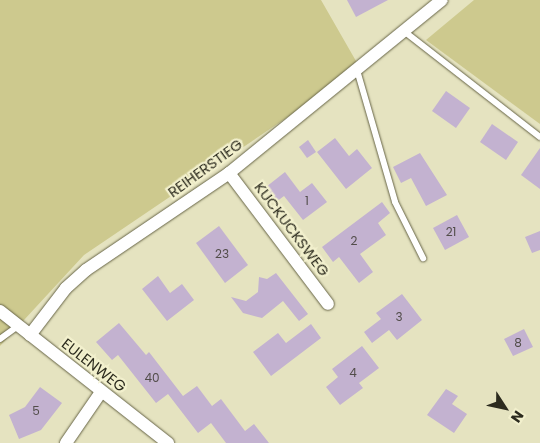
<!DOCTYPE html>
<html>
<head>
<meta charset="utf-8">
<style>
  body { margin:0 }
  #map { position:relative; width:540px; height:443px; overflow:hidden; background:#e5e3c0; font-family:Poppins,sans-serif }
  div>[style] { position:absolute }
  .green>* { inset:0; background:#cdc98e }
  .building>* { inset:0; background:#c3b2d0 }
  .roads { filter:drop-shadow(0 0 1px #676547) drop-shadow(0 0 1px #676547) }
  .lane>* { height:6px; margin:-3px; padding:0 3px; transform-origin:3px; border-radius:3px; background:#fff }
  .street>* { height:12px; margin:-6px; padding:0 6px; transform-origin:6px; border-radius:6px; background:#fff }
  span { translate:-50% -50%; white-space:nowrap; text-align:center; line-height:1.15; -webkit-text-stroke:4.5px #f2f0cd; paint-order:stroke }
  .number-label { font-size:12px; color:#524d4a }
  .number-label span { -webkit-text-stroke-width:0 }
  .street-label { font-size:15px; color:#2c2b1e }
  .north { position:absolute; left:480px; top:383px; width:50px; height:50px; -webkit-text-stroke:4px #f2f0cd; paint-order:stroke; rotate:125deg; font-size:14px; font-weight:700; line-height:20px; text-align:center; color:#2c2b1e }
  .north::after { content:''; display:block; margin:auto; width:18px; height:22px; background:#2c2b1e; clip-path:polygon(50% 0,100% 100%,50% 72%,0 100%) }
</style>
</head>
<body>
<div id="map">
  <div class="green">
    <div style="clip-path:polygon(0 0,321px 0,360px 68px,84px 255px,0 346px)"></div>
    <div style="clip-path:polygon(474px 0,540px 0,540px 124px,426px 40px)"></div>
  </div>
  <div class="building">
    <div style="clip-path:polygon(347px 0,388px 0,356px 17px)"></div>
    <div style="clip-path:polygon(446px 91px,470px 108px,456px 128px,432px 111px)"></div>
    <div style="clip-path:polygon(492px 124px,518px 142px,506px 160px,480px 142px)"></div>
    <div style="clip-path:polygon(335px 138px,349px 156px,357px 149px,372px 168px,346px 189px,317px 152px)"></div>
    <div style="clip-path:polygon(308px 140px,316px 152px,307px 158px,299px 147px)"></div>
    <div style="clip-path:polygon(540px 148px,540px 189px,521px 175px)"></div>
    <div style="clip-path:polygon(420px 153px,447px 195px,426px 206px,411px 178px,401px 183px,393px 167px)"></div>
    <div style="clip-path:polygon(285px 172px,300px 192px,312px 183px,327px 202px,303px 220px,284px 196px,276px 202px,266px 187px)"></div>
    <div style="clip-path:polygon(382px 202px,390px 213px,378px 223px,386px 235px,360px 254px,373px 272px,359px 283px,339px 257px,333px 262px,322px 247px)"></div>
    <div style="clip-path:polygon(457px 215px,469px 237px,445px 250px,433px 228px)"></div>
    <div style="clip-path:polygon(219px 226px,248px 265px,225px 283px,196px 243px)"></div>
    <div style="clip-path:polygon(540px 231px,540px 250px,532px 253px,525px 237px)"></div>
    <div style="clip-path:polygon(276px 273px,308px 314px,299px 321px,283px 301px,262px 318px,243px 313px,231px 297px,246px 301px,258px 292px,259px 277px,267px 279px)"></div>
    <div style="clip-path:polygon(158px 276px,170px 293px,182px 284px,194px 300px,167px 321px,142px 289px)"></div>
    <div style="clip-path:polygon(402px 294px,422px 320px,397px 340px,389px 330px,372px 343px,364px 332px,381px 319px,376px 313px)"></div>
    <div style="clip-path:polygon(119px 323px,146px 355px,149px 352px,183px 396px,197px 386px,212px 406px,221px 399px,245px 431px,254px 424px,269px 443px,226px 443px,211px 423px,198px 433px,168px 394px,156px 403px,118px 355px,112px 360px,96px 342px)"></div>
    <div style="clip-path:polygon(311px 324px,321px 338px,271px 376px,253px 352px,278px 333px,286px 343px)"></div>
    <div style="clip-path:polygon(524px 329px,533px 347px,513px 356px,504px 339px)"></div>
    <div style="clip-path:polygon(362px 346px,379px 368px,359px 383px,363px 388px,340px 405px,326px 387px,338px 377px,332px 369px)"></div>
    <div style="clip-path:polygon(40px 387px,62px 403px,41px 430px,19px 439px,9px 415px,25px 407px)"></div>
    <div style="clip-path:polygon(446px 389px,458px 396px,452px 404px,467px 414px,454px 433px,427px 415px)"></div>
  </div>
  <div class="roads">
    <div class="lane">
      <div style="left:405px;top:32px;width:171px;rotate:37.9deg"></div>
      <div style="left:357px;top:70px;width:137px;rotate:73.9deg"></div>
      <div style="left:395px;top:202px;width:63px;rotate:63.4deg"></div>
      <div style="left:0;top:339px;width:22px;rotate:-36deg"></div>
    </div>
    <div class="street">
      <div style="left:229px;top:173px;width:164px;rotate:52.9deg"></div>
      <div style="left:0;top:311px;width:214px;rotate:38.2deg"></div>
      <div style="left:30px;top:335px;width:59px;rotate:-52.5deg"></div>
      <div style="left:66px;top:288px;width:27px;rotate:-42deg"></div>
      <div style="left:86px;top:270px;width:173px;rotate:-34.1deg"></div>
      <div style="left:229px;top:173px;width:274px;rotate:-39.1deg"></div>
      <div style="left:66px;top:443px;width:62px;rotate:-55.5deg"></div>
    </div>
  </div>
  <div class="number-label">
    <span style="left:307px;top:201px">1</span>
    <span style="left:451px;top:232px">21</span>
    <span style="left:354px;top:241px">2</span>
    <span style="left:222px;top:254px">23</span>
    <span style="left:399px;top:317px">3</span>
    <span style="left:518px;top:343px">8</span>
    <span style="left:353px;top:373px">4</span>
    <span style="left:152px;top:378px">40</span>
    <span style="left:36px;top:411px">5</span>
  </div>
  <div class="street-label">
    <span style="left:205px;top:168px;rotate:-36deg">REIHERSTIEG</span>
    <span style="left:292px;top:229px;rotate:53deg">KUCKUCKSWEG</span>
    <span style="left:94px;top:365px;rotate:38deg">EULENWEG</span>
  </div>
  <div class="north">N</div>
</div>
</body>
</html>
